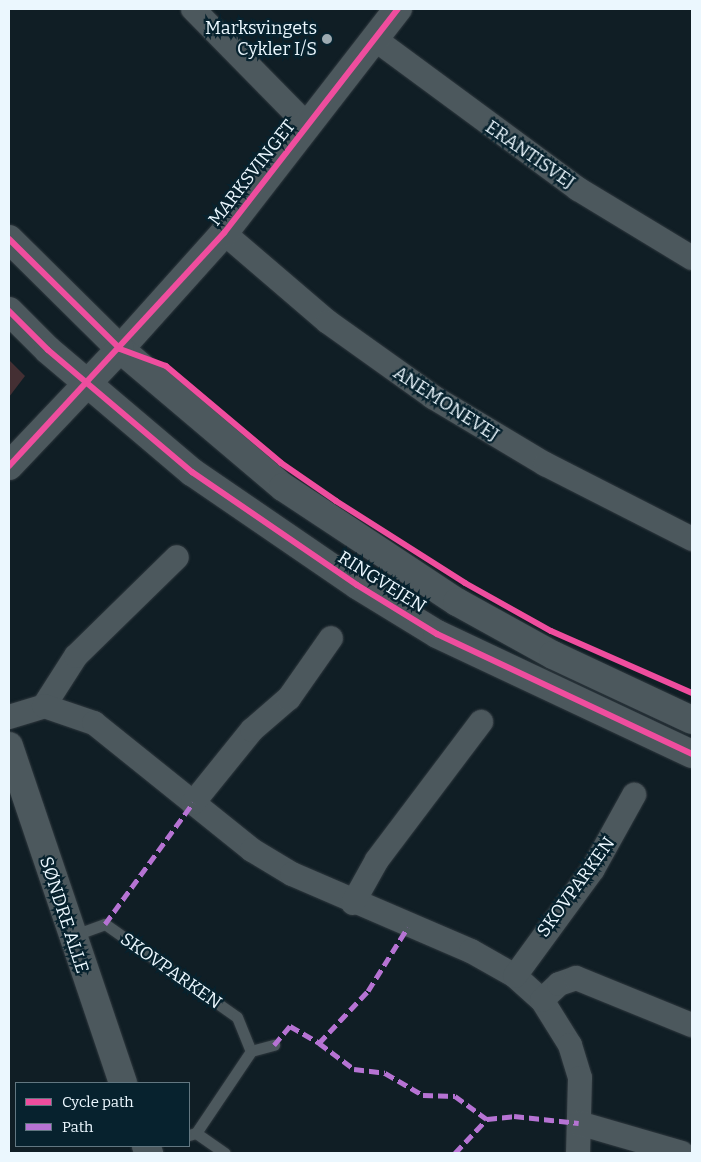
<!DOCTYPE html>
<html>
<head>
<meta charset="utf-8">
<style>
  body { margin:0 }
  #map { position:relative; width:701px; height:1162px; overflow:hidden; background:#101e25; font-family:Bitter,serif }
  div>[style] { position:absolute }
  .green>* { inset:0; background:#442f33 }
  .roads { filter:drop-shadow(0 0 1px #2f383e) drop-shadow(0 0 1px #2f383e) }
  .service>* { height:11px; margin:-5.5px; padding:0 5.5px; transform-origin:5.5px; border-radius:5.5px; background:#4c585d }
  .minor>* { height:24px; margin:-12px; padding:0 12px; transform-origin:12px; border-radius:12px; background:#4c585d }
  .tertiary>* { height:28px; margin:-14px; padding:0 14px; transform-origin:14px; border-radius:14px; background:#4c585d }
  .secondary>* { height:28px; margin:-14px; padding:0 14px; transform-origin:14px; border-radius:14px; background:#4c585d }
  .quiet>* { height:5px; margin-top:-2.5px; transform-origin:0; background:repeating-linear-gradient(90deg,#b673d3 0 10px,transparent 0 15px) }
  .cycleway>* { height:6px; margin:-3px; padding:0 3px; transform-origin:3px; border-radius:3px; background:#ef4d9e }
  .dots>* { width:14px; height:14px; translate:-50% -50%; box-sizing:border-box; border:2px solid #07222e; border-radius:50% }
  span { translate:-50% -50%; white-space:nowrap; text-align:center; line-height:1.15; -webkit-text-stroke:4.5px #07222e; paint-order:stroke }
  .poi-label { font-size:18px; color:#ebf7fe }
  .right { translate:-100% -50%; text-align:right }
  .street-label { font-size:18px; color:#ebf7fe }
  .frame { position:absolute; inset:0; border:10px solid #ebf7fe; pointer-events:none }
  .legend { position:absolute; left:15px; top:1082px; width:175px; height:65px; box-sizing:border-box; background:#07222e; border:1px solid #627781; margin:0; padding:6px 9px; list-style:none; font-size:15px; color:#ebf7fe }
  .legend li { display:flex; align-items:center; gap:10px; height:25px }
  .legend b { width:25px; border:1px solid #627781 }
</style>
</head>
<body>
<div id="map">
  <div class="green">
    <div style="clip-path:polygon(9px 360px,25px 376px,9px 397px)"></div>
  </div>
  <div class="roads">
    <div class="service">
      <div style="left:72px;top:936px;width:35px;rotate:-20deg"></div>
      <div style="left:105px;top:924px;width:161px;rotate:35.2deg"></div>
      <div style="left:237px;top:1017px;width:37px;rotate:68deg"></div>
      <div style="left:196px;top:1133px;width:99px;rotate:-56.1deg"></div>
      <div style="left:251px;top:1051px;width:24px;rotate:-15deg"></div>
      <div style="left:189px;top:1135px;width:7px;rotate:-16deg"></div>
      <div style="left:196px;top:1133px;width:35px;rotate:35deg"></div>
    </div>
    <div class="minor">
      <div style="left:193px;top:9px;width:164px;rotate:45.5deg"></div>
      <div style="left:376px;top:40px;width:251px;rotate:36.4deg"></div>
      <div style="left:578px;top:189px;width:133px;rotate:31.2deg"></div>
      <div style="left:224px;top:233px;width:137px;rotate:40.6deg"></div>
      <div style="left:328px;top:322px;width:129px;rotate:35.5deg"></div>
      <div style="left:433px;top:397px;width:131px;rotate:30.9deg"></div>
      <div style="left:545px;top:464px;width:165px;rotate:27deg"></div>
      <div style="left:44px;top:706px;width:59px;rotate:-57.4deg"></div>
      <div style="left:76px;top:656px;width:141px;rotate:-44.4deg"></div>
      <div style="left:9px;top:717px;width:37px;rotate:-17deg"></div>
      <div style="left:44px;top:706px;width:53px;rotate:18.8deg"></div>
      <div style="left:94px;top:723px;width:203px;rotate:38.8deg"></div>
      <div style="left:252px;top:850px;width:47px;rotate:31deg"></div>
      <div style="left:292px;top:874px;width:195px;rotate:23.3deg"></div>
      <div style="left:471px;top:951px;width:51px;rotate:29.6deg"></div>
      <div style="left:515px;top:976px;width:36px;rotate:42deg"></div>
      <div style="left:542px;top:1000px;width:53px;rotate:58.1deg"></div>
      <div style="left:570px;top:1045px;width:34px;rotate:73deg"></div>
      <div style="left:580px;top:1078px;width:75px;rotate:91.5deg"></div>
      <div style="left:193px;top:803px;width:94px;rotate:-51.1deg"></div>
      <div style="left:252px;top:730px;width:49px;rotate:-40.9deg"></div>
      <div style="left:289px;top:698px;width:73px;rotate:-55deg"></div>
      <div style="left:353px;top:903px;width:49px;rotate:-60.8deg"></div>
      <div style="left:377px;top:860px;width:173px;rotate:-53deg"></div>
      <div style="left:515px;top:976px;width:132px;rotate:-53.9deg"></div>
      <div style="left:593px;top:869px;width:85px;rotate:-61deg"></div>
      <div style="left:542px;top:1000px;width:23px;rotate:-43deg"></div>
      <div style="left:559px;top:984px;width:18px;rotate:-19deg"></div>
      <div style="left:576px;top:978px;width:125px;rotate:22.1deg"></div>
      <div style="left:579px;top:1123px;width:107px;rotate:16.2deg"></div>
    </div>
    <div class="tertiary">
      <div style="left:120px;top:349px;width:156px;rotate:-48.1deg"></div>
      <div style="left:224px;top:233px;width:284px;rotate:-52.2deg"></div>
      <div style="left:9px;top:746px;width:356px;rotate:71.3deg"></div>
      <div style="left:146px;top:1146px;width:8px;rotate:67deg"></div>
    </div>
    <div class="secondary">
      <div style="left:9px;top:239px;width:156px;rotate:44.7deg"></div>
      <div style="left:120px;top:349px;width:214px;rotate:40.3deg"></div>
      <div style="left:283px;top:487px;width:209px;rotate:33.5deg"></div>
      <div style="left:457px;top:602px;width:110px;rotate:28.9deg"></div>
      <div style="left:553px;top:655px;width:153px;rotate:25.1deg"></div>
      <div style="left:9px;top:311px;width:55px;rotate:45deg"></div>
      <div style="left:48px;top:350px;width:189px;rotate:40.3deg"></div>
      <div style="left:192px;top:472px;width:200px;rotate:34.4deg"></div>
      <div style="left:357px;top:585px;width:94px;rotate:31.5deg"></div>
      <div style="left:437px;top:634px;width:282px;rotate:25.2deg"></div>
      <div style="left:9px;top:466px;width:161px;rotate:-46.5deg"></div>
    </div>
  </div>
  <div class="quiet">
    <div style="left:105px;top:924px;width:150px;rotate:-54deg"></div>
    <div style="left:319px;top:1043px;width:44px;rotate:36.6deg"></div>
    <div style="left:354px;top:1069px;width:31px;rotate:7deg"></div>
    <div style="left:385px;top:1073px;width:44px;rotate:30.1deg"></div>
    <div style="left:423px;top:1095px;width:32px;rotate:2deg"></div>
    <div style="left:455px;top:1096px;width:39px;rotate:36deg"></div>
    <div style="left:487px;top:1119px;width:27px;rotate:-6deg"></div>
    <div style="left:514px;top:1116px;width:65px;rotate:6.1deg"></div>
    <div style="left:274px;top:1045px;width:25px;rotate:-50deg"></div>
    <div style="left:290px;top:1026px;width:34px;rotate:30deg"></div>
    <div style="left:319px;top:1043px;width:71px;rotate:-46.7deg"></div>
    <div style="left:368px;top:991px;width:75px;rotate:-58deg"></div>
    <div style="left:455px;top:1153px;width:47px;rotate:-46.7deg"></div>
  </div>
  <div class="cycleway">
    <div style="left:9px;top:239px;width:156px;rotate:44.7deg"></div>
    <div style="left:120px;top:349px;width:49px;rotate:20.3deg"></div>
    <div style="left:166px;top:366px;width:150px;rotate:40.1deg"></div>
    <div style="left:281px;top:463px;width:67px;rotate:34.6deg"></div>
    <div style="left:336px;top:501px;width:153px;rotate:32.4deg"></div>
    <div style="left:465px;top:583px;width:98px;rotate:29.2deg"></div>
    <div style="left:551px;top:631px;width:154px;rotate:23.7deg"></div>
    <div style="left:9px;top:311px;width:55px;rotate:45deg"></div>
    <div style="left:48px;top:350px;width:189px;rotate:40.3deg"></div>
    <div style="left:192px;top:472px;width:200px;rotate:34.4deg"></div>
    <div style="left:357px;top:585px;width:94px;rotate:31.5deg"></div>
    <div style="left:437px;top:634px;width:282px;rotate:25.2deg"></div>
    <div style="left:9px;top:466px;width:317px;rotate:-47.3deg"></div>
    <div style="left:224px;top:233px;width:284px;rotate:-52.2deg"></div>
  </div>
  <div class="dots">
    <div style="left:327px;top:39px;background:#9eabb2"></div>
  </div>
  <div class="poi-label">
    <span class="right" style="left:317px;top:39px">Marksvingets<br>Cykler I/S</span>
  </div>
  <div class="street-label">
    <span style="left:530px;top:155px;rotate:35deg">ERANTISVEJ</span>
    <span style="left:252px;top:173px;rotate:-52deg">MARKSVINGET</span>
    <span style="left:446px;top:404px;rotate:33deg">ANEMONEVEJ</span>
    <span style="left:382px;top:582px;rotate:32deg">RINGVEJEN</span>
    <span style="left:576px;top:887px;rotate:-54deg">SKOVPARKEN</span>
    <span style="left:64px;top:915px;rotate:72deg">SØNDRE ALLE</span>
    <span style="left:171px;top:971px;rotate:35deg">SKOVPARKEN</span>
  </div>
  <div class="frame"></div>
  <ul class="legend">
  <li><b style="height:6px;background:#ef4d9e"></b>Cycle path</li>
  <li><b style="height:6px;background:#b673d3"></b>Path</li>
  </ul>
</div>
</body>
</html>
